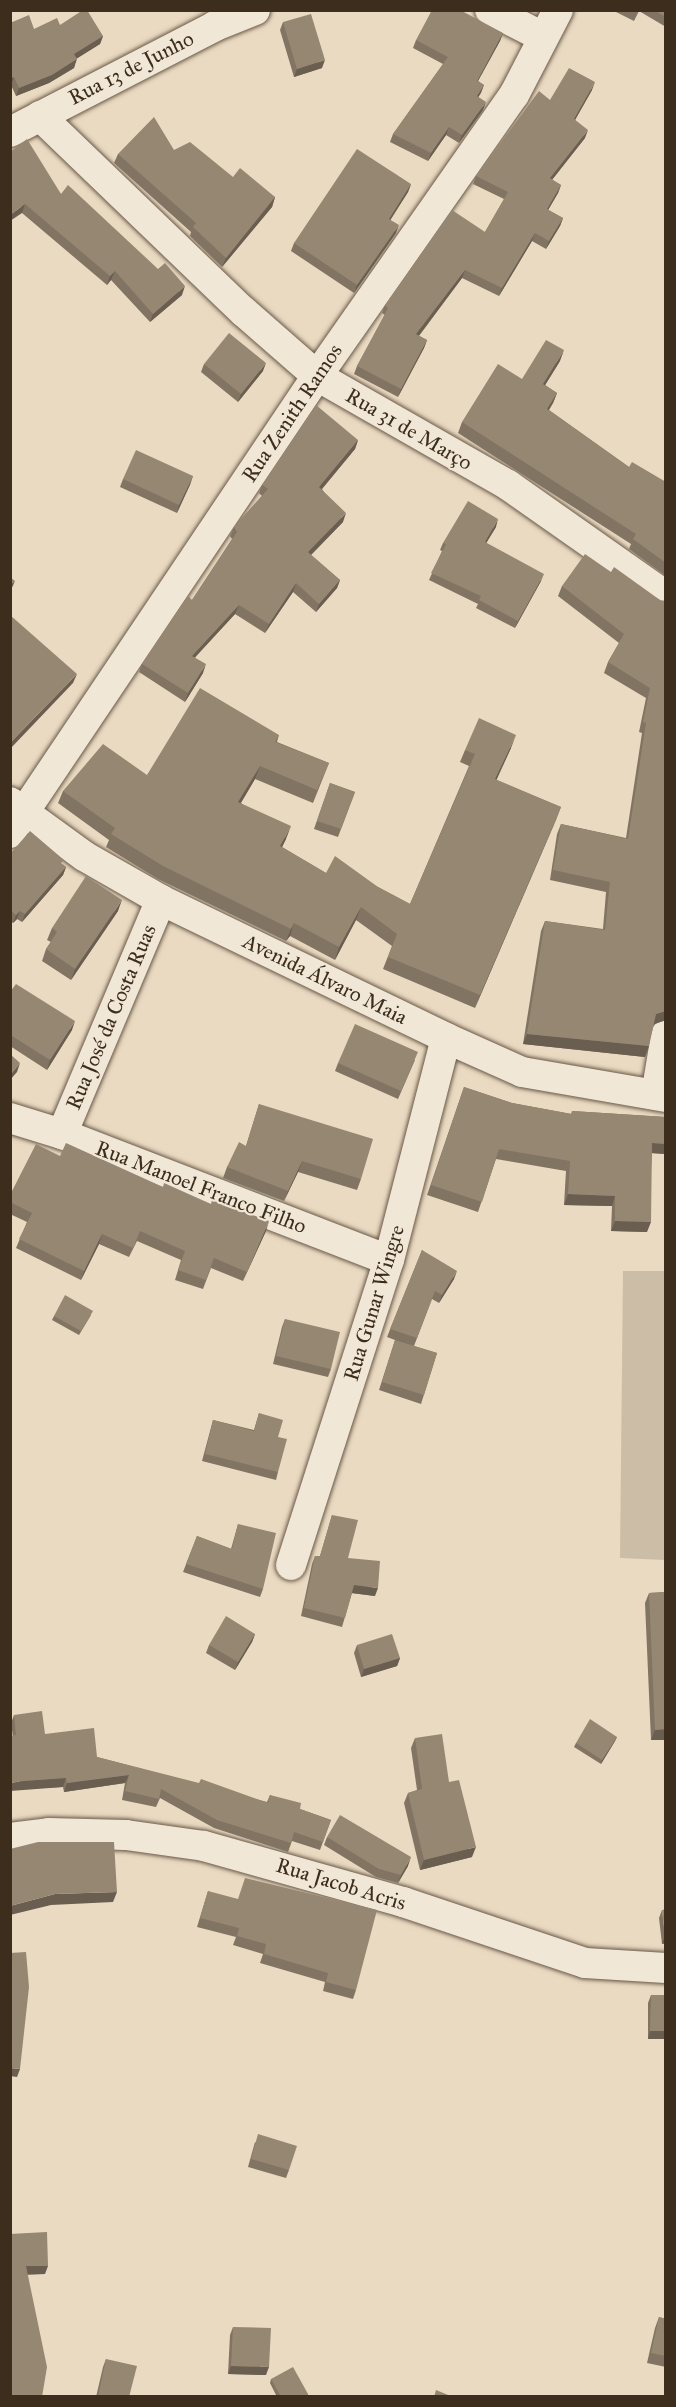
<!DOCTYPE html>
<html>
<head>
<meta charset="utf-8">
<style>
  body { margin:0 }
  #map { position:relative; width:676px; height:2407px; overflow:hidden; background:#eadac2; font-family:"IM FELL Great Primer",serif }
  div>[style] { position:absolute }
  .green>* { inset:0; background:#ccbda6 }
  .roads { filter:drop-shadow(0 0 2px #685846) drop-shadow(0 0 2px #685846) }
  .minor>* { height:30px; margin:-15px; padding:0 15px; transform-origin:15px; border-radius:15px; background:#f1e7d7 }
  .wall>* { inset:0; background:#817462 }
  .shaded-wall>* { inset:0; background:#695e50 }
  .building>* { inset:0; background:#968772 }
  span { translate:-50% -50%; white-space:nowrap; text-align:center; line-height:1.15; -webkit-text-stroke:4.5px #f1e7d7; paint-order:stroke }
  .street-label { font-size:21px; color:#3c2d1c }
  .frame { position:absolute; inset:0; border:12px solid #3c2d1c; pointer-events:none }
</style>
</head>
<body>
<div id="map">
  <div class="green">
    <div style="clip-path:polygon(623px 1271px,665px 1271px,665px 1560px,620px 1558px)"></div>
  </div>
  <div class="roads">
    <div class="minor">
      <div style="left:490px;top:10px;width:59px;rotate:27deg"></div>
      <div style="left:40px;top:116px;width:283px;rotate:43.9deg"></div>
      <div style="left:244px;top:312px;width:97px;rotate:41.2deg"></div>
      <div style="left:317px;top:376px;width:220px;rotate:29.7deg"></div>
      <div style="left:508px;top:485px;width:193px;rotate:35.1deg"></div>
      <div style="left:10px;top:132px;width:231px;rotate:-27.3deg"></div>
      <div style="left:215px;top:26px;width:43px;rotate:-21.8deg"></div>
      <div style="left:10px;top:802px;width:92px;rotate:36.1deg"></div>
      <div style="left:84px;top:856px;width:89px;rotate:29.7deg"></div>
      <div style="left:161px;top:900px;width:317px;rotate:25.8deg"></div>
      <div style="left:446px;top:1038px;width:83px;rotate:24.1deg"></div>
      <div style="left:522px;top:1072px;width:146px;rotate:9.8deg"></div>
      <div style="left:10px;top:833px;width:551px;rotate:-56.11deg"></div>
      <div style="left:317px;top:376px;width:343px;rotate:-55deg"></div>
      <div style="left:514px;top:95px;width:96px;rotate:-62.6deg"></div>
      <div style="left:656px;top:1095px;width:61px;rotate:-80.5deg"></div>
      <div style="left:10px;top:1118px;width:54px;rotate:17.1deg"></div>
      <div style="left:62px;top:1134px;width:350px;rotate:21.1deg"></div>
      <div style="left:62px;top:1134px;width:254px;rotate:-67.1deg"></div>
      <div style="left:291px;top:1565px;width:320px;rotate:-72.2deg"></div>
      <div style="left:389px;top:1260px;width:229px;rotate:-75.6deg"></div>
      <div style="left:10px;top:1838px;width:39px;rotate:-7deg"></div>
      <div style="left:49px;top:1833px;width:77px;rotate:1.5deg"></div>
      <div style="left:126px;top:1835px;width:79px;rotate:8deg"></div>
      <div style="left:204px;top:1846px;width:207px;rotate:15.7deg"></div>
      <div style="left:403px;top:1902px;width:192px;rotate:18.5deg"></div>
      <div style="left:585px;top:1963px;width:81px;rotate:3.5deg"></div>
    </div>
  </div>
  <div class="wall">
    <div style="clip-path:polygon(612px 10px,666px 10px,666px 27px,639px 11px,634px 21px)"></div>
    <div style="clip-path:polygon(283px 22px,322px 68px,294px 77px,280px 30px)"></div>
    <div style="clip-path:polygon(10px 23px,34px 29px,60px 25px,103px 36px,100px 44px,76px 59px,74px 68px,49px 83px,16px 96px,11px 85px,10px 85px)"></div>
    <div style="clip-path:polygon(503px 33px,500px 41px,478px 81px,484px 85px,478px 97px,483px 110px,459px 143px,446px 135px,428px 161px,390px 142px,393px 134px,443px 64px,413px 48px,416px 40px)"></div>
    <div style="clip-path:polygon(592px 90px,575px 120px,585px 138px,552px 180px,561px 185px,558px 193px,548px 210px,563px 218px,560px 226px,546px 249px,532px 241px,499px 296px,462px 278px,419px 336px,427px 340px,424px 348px,398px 397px,354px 374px,357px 366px,385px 315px,382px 313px,385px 305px,485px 232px,504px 199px,473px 184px,476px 176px,550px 100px)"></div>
    <div style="clip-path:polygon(174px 150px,275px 197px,272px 207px,222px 267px,190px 236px,191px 232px,114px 163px,118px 154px)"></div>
    <div style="clip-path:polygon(10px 152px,61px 194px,182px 295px,150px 322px,111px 280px,107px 285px,22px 213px)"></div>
    <div style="clip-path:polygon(411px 184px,408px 192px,390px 220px,396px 233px,354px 293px,291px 251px,294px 243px)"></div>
    <div style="clip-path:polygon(560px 361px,545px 385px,557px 393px,553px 403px,549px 410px,629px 467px,666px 482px,666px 576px,629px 549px,631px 544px,458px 433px,462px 422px,522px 379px)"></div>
    <div style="clip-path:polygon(204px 364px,263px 371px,238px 402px,201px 372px)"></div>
    <div style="clip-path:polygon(358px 440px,355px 449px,322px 489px,343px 522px,311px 555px,340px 580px,337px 588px,316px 612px,293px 592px,265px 633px,235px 614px,195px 657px,203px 673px,185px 702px,139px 672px,142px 664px,192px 600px,232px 539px,230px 536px,234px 527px,262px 496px,259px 493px,262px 485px)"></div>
    <div style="clip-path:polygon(193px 476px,177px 513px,120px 487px,123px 479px)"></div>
    <div style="clip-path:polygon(496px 527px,486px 543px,541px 581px,515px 628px,476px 608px,478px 604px,429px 580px,442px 551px,440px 550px,443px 543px)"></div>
    <div style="clip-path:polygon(611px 572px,660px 600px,666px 1020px,654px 1024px,645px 1057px,523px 1044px,541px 931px,545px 921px,603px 929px,606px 892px,550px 880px,557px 834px,561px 824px,626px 838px,642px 733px,639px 732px,646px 698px,604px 673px,608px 662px,619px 643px,558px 596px,562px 586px)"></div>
    <div style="clip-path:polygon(279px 735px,277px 742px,329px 763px,313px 803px,255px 779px,241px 803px,286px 839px,282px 847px,326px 873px,378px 887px,410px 904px,469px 766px,460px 762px,465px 750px,511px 748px,496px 780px,561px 807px,475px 1008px,383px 969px,392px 946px,356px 920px,335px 960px,290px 936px,286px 941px,158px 879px,106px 847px,109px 840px,58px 803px,63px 791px,147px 775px)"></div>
    <div style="clip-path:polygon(330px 783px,355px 792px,338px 837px,314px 829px)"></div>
    <div style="clip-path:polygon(10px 854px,62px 864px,66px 867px,63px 875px,22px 922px,17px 919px,13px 923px,10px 921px)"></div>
    <div style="clip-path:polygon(118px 911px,71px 980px,42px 961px,46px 949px,51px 942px,47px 940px,52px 928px)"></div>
    <div style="clip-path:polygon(10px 992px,72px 1030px,47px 1070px,10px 1046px)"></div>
    <div style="clip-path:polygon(415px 1060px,398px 1099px,335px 1071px,338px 1063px)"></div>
    <div style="clip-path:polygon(464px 1087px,512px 1103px,571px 1114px,572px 1111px,666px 1117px,666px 1154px,652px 1153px,647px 1232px,611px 1231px,612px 1206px,564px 1205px,566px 1171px,496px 1159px,478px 1212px,427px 1195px)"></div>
    <div style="clip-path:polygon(259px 1104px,361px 1179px,357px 1190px,298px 1172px,284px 1201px,223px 1178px,227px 1167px,246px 1146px)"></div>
    <div style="clip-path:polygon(60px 1156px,163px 1187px,266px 1231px,243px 1281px,211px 1268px,203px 1289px,175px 1280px,181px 1260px,137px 1241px,129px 1257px,99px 1244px,81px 1280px,16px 1248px,27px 1222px,10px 1214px,10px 1195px)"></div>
    <div style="clip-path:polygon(422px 1250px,454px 1279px,439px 1303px,432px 1299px,414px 1346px,437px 1353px,421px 1404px,379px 1390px,395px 1340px,387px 1337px)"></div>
    <div style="clip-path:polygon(91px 1315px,79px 1335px,52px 1320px,54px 1316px)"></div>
    <div style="clip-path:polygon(285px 1319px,331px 1369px,328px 1377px,273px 1364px,282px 1327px)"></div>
    <div style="clip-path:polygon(259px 1413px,278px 1437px,278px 1472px,276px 1480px,202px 1461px,213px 1420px,254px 1430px)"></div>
    <div style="clip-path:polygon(332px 1515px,348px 1558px,375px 1596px,352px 1593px,342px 1627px,301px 1616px,312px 1564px,315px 1556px,320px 1556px)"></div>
    <div style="clip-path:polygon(238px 1524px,263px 1589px,260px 1597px,183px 1572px,197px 1536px,231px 1549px)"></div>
    <div style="clip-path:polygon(666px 1592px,666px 1740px,651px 1740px,645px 1603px,649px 1593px)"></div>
    <div style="clip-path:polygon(255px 1634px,252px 1642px,235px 1670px,206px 1653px,209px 1645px)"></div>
    <div style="clip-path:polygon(357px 1645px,400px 1658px,397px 1666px,361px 1677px,354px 1653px)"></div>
    <div style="clip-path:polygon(14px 1715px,45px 1734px,97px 1757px,267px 1802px,270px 1795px,300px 1809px,331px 1820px,320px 1850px,292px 1841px,288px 1852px,214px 1828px,160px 1798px,156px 1807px,122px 1800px,125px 1783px,64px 1792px,63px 1787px,20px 1789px,11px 1723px)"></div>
    <div style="clip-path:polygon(617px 1737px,615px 1741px,601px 1764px,574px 1747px,576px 1743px)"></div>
    <div style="clip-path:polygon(415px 1738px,472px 1857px,420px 1870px,404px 1803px,408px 1793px,417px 1790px,411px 1748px)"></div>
    <div style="clip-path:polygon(327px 1837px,408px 1866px,398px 1883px,376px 1877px,324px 1845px)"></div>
    <div style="clip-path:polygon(208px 1891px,356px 1990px,353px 1999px,323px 1991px,325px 1982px,260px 1963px,263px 1954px,233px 1945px,236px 1937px,197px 1927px)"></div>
    <div style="clip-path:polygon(662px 1910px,666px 1943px,662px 1944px,659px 1918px)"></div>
    <div style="clip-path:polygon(651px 1995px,666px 1995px,666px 2039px,648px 2039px,648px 2003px)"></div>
    <div style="clip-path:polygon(255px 2142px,289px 2170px,286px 2178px,248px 2167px)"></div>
    <div style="clip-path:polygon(659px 2317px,666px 2319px,666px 2367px,647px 2363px,655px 2328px)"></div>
    <div style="clip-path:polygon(233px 2327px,266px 2375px,228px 2374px,230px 2335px)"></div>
    <div style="clip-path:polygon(106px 2359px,129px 2397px,96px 2397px,103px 2367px)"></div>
    <div style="clip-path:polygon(271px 2379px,308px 2394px,307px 2397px,277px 2397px,270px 2383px)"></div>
  </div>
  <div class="shaded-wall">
    <div style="clip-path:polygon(503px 33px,500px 41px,474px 88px,477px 81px)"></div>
    <div style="clip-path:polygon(103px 36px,100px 44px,71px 62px,74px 54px)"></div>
    <div style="clip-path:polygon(77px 59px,74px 68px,49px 83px,16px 96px,19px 88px)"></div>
    <div style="clip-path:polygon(325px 60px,322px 68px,294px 77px,297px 69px)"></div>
    <div style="clip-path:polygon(14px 77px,11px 85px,10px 85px,10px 79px)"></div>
    <div style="clip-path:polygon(595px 82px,592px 90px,571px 127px,574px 119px)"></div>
    <div style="clip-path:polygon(484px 85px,481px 93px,474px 104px,477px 96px)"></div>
    <div style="clip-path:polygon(486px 102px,483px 110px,459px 143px,462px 135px)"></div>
    <div style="clip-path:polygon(449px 127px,446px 135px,428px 161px,431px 153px)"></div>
    <div style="clip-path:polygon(588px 130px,585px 138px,547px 186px,550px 178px)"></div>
    <div style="clip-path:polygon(411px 184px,408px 192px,386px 227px,389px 219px)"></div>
    <div style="clip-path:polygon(561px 185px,558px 193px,544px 217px,547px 209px)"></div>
    <div style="clip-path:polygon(275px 197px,272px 207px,222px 267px,226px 258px)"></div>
    <div style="clip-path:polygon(25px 204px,22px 213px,10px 221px,10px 215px)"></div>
    <div style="clip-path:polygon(563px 218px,560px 226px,546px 249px,549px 241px)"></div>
    <div style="clip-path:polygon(399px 225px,396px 233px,354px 293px,357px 285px)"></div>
    <div style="clip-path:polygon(535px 233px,532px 241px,499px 296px,502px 288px)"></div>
    <div style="clip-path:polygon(465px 270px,462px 278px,414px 342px,416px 334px)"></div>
    <div style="clip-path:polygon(115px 271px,111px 280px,107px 285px,110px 276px)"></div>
    <div style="clip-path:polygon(185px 286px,182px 295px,150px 322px,153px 314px)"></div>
    <div style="clip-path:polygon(427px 340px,424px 348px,398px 397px,401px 389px)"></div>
    <div style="clip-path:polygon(564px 350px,560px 361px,539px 395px,543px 384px)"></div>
    <div style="clip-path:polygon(266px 363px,263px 371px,238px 402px,241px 394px)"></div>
    <div style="clip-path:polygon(557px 393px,553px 403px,543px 419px,547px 409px)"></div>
    <div style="clip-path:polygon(358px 440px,355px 449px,316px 496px,319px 487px)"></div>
    <div style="clip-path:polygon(193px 476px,190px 485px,177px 513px,179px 505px)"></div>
    <div style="clip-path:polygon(346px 513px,343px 522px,305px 561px,308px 552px)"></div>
    <div style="clip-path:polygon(498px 519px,496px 527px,482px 550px,485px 542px)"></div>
    <div style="clip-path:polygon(544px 574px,541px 581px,515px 628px,518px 621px)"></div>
    <div style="clip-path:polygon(340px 580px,337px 588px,316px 612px,319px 604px)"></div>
    <div style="clip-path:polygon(15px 581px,11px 590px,10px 590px,10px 585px)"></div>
    <div style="clip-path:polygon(296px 583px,293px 592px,265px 633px,269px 624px)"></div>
    <div style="clip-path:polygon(239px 605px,235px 614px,189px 664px,192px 656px)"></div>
    <div style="clip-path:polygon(206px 664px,203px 673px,185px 702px,188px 693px)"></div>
    <div style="clip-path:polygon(77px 674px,73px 683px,10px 749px,10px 743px)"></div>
    <div style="clip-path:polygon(516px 735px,511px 748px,491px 792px,495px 779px)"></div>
    <div style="clip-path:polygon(260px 766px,255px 779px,234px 814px,238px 802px)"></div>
    <div style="clip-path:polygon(561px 807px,556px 820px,475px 1008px,480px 995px)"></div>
    <div style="clip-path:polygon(291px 826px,286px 839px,276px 859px,280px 846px)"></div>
    <div style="clip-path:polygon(66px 867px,63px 875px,22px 922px,25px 914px)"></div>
    <div style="clip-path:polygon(122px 900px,118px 911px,71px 980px,75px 969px)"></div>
    <div style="clip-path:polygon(361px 907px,356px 920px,335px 960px,339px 947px)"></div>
    <div style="clip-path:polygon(20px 911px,17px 919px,13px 923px,16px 915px)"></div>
    <div style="clip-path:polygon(294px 923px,290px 936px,286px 941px,291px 929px)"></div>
    <div style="clip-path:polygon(666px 1011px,666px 1020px,652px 1025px,656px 1014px)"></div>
    <div style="clip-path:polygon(75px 1021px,72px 1030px,47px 1070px,50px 1060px)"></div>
    <div style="clip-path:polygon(527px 1034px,649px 1046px,645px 1057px,523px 1044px)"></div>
    <div style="clip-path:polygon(20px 1063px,17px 1072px,10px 1080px,11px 1074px)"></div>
    <div style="clip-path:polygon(652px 1143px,666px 1144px,666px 1154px,649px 1153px)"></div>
    <div style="clip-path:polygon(302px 1161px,298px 1172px,284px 1201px,288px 1191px)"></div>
    <div style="clip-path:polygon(568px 1194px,615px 1196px,612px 1206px,564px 1205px)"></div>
    <div style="clip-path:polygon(269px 1221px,266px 1231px,243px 1281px,247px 1272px)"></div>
    <div style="clip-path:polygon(615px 1221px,651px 1222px,647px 1232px,611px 1231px)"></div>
    <div style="clip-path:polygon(102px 1234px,99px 1244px,81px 1280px,84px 1271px)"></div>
    <div style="clip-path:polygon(457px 1271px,454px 1279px,439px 1303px,442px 1295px)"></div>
    <div style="clip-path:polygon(354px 1585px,378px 1588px,375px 1596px,351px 1593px)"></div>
    <div style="clip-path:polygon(255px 1634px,252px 1642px,235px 1670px,238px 1662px)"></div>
    <div style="clip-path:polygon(400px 1658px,397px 1666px,361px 1677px,364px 1669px)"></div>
    <div style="clip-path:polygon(666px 1729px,666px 1740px,651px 1740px,655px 1730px)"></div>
    <div style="clip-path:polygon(617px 1737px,615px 1741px,601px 1764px,602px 1760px)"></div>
    <div style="clip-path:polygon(129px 1775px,125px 1783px,64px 1792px,67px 1783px)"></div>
    <div style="clip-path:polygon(66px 1778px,63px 1787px,10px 1791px,10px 1783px,23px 1781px)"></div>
    <div style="clip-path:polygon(476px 1847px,472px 1857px,420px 1870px,424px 1860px)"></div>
    <div style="clip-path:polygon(411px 1857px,408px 1866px,398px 1883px,401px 1875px)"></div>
    <div style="clip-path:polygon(117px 1892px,113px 1902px,51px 1905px,10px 1915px,10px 1906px,55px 1894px)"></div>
    <div style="clip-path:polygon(665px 1936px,666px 1936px,666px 1943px,662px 1944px)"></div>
    <div style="clip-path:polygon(650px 2031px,666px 2031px,666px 2039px,648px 2039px)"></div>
    <div style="clip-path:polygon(10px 2068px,20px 2069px,17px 2077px,10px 2076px)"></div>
    <div style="clip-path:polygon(26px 2266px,48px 2266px,45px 2274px,23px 2275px)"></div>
    <div style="clip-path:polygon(231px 2366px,269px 2367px,266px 2375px,228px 2374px)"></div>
  </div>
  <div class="building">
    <div style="clip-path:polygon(83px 10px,87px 10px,103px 36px,74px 54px,77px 59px,52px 75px,19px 88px,14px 77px,10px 79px,10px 23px,29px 15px,34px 29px,57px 18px,60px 25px)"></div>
    <div style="clip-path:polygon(432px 10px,460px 10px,503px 33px,477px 81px,484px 85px,477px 96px,486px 102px,462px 135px,449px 127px,431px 153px,393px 134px,448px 57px,416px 40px)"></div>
    <div style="clip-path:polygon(654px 10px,666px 10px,666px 17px)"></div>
    <div style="clip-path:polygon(311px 14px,325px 60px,297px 69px,283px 22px)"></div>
    <div style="clip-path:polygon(569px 68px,595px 82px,574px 119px,588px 130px,550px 178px,561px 185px,547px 209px,563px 218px,549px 241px,535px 233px,502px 288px,465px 270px,416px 334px,427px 340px,401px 389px,357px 366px,388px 308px,385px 305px,452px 210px,485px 232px,508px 192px,476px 176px,539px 91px,550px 100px)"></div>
    <div style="clip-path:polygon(154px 117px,174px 150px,190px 142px,233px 177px,240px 168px,275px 197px,226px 258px,193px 227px,196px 223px,118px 154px)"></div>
    <div style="clip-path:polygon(27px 139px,61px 194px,68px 185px,158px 269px,165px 263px,185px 286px,153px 314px,115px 271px,110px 276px,25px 204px,10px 215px,10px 152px)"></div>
    <div style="clip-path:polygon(357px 149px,411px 184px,389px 219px,399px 225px,357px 285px,294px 243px)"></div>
    <div style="clip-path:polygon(229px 333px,266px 363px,241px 394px,204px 364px)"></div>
    <div style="clip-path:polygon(546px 340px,564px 350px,543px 384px,557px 393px,547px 409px,629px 467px,632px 462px,666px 482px,666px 563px,633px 539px,636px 534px,462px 422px,498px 364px,522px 379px)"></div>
    <div style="clip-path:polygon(316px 405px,358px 440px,319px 487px,346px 513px,308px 552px,340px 580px,319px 604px,296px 583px,269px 624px,239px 605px,192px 656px,206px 664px,188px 693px,142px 664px,188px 596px,192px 600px,237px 532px,234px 527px,268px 489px,262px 485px)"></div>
    <div style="clip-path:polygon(136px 450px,193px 476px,179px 505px,123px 479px)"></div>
    <div style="clip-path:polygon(468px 501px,498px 519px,485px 542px,544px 574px,518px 621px,479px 600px,481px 596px,431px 573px,446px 544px,443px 543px)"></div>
    <div style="clip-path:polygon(585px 554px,611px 572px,614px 567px,660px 600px,666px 601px,666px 1011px,656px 1014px,649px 1046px,527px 1034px,545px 921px,605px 930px,610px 882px,553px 870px,561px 824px,628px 839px,646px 723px,643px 722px,650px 688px,608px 662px,624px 634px,562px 586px)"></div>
    <div style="clip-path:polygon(10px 577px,15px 581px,10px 585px)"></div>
    <div style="clip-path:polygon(10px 615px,77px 674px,10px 743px)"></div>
    <div style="clip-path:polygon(200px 688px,279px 735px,275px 742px,329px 763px,317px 790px,260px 766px,238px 802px,291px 826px,280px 846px,326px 873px,335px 856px,378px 887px,410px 904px,475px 754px,465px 750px,479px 718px,516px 735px,495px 779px,561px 807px,480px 995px,388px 957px,397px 934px,361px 907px,339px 947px,294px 923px,291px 929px,163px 866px,111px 834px,115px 828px,63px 791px,103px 744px,147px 775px)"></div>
    <div style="clip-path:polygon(330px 783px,355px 792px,341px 829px,317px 821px)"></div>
    <div style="clip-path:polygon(30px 831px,64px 860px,61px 863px,66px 867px,25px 914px,20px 911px,16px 915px,10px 910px,10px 854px)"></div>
    <div style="clip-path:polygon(86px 876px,122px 900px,75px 969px,46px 949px,57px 932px,52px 928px)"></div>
    <div style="clip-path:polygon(16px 984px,75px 1021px,50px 1060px,12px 1036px,10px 1038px,10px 992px)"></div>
    <div style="clip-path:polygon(355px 1024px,418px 1052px,401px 1091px,338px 1063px)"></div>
    <div style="clip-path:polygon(10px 1054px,20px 1063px,11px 1074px,10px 1073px)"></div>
    <div style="clip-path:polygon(464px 1087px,512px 1103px,572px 1114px,572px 1111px,666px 1117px,666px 1144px,652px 1143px,651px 1222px,615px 1221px,615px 1196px,568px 1194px,570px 1161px,499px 1149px,482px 1202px,431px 1185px)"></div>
    <div style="clip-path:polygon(259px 1104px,373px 1139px,361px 1179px,302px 1161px,288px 1191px,227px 1167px,239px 1142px,246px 1146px)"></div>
    <div style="clip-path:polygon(66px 1143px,163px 1187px,164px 1183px,211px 1204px,212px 1200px,269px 1221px,247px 1272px,214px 1258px,206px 1280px,178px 1270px,185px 1251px,140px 1231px,133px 1248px,102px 1234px,84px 1271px,19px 1239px,32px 1213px,10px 1202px,10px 1195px,36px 1144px,60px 1156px)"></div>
    <div style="clip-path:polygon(422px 1250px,457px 1271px,442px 1295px,435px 1291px,417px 1338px,390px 1329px)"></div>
    <div style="clip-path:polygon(65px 1295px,93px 1311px,81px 1331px,54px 1316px)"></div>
    <div style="clip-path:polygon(285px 1319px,340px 1332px,331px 1369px,276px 1356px)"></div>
    <div style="clip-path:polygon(395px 1340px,437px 1353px,424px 1395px,382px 1382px)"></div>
    <div style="clip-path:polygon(259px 1413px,283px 1420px,278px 1437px,287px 1439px,278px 1472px,205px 1454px,213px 1420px,254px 1431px)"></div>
    <div style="clip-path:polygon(332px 1515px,358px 1520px,348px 1558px,380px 1561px,378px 1588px,354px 1585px,345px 1618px,304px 1608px,315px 1556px,320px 1556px)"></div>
    <div style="clip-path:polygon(238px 1524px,276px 1533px,263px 1589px,186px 1564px,197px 1536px,232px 1549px)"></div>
    <div style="clip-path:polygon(666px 1592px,666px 1729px,655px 1730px,649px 1593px)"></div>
    <div style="clip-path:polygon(226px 1616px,255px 1634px,238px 1662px,209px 1645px)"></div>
    <div style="clip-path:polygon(392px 1634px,400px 1658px,364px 1669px,357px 1645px)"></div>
    <div style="clip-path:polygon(42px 1711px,45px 1734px,94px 1728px,97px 1757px,199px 1783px,201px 1779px,268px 1803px,270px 1795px,301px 1803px,300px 1809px,331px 1820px,323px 1842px,294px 1832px,291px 1843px,217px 1820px,161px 1789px,159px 1799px,125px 1791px,129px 1775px,67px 1783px,66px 1778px,23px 1781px,10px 1783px,10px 1736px,16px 1735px,14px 1715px)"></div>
    <div style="clip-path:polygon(590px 1719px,617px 1737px,602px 1760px,576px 1743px)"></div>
    <div style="clip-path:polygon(442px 1734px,449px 1782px,459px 1780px,476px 1847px,424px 1860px,408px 1793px,422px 1789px,415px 1738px)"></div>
    <div style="clip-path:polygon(340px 1815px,411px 1857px,401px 1875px,379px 1869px,327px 1837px)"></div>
    <div style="clip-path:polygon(38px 1842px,114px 1842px,117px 1892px,55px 1894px,10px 1906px,10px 1863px,12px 1862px,10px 1857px,10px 1849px)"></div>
    <div style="clip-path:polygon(245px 1878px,377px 1910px,356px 1990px,326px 1982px,328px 1973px,264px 1954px,266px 1944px,237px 1936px,239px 1928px,200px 1918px,208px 1891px,238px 1899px)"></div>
    <div style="clip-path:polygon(666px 1909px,666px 1936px,665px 1936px,662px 1910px)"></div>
    <div style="clip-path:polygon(26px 1952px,29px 1987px,20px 2069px,10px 2068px,10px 1953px)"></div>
    <div style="clip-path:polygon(651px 1995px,666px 1995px,666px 2031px,650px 2031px)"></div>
    <div style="clip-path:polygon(258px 2134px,297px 2146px,289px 2170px,251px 2159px)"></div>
    <div style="clip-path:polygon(47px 2232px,48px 2266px,26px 2266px,47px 2367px,42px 2397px,10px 2397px,10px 2234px)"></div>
    <div style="clip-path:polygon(659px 2317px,666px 2319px,666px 2356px,651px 2353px)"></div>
    <div style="clip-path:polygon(233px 2327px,271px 2328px,269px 2367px,231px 2366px)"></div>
    <div style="clip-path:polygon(106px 2359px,137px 2366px,129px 2397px,98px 2396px)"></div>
    <div style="clip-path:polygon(293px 2367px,308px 2394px,304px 2397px,281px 2397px,271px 2379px)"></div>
    <div style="clip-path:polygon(436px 2390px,453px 2397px,434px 2397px)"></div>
  </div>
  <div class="street-label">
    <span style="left:131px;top:68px;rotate:-27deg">Rua 13 de Junho</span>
    <span style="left:292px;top:413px;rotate:-56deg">Rua Zenith Ramos</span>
    <span style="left:409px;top:429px;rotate:30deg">Rua 31 de Março</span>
    <span style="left:325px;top:979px;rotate:26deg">Avenida Álvaro Maia</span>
    <span style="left:111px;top:1017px;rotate:-67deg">Rua José da Costa Ruas</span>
    <span style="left:201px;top:1187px;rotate:21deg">Rua Manoel Franco Filho</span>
    <span style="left:374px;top:1303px;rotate:-73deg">Rua Gunar Wingre</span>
    <span style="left:341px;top:1884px;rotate:17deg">Rua Jacob Acris</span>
  </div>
  <div class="frame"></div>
</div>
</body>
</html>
